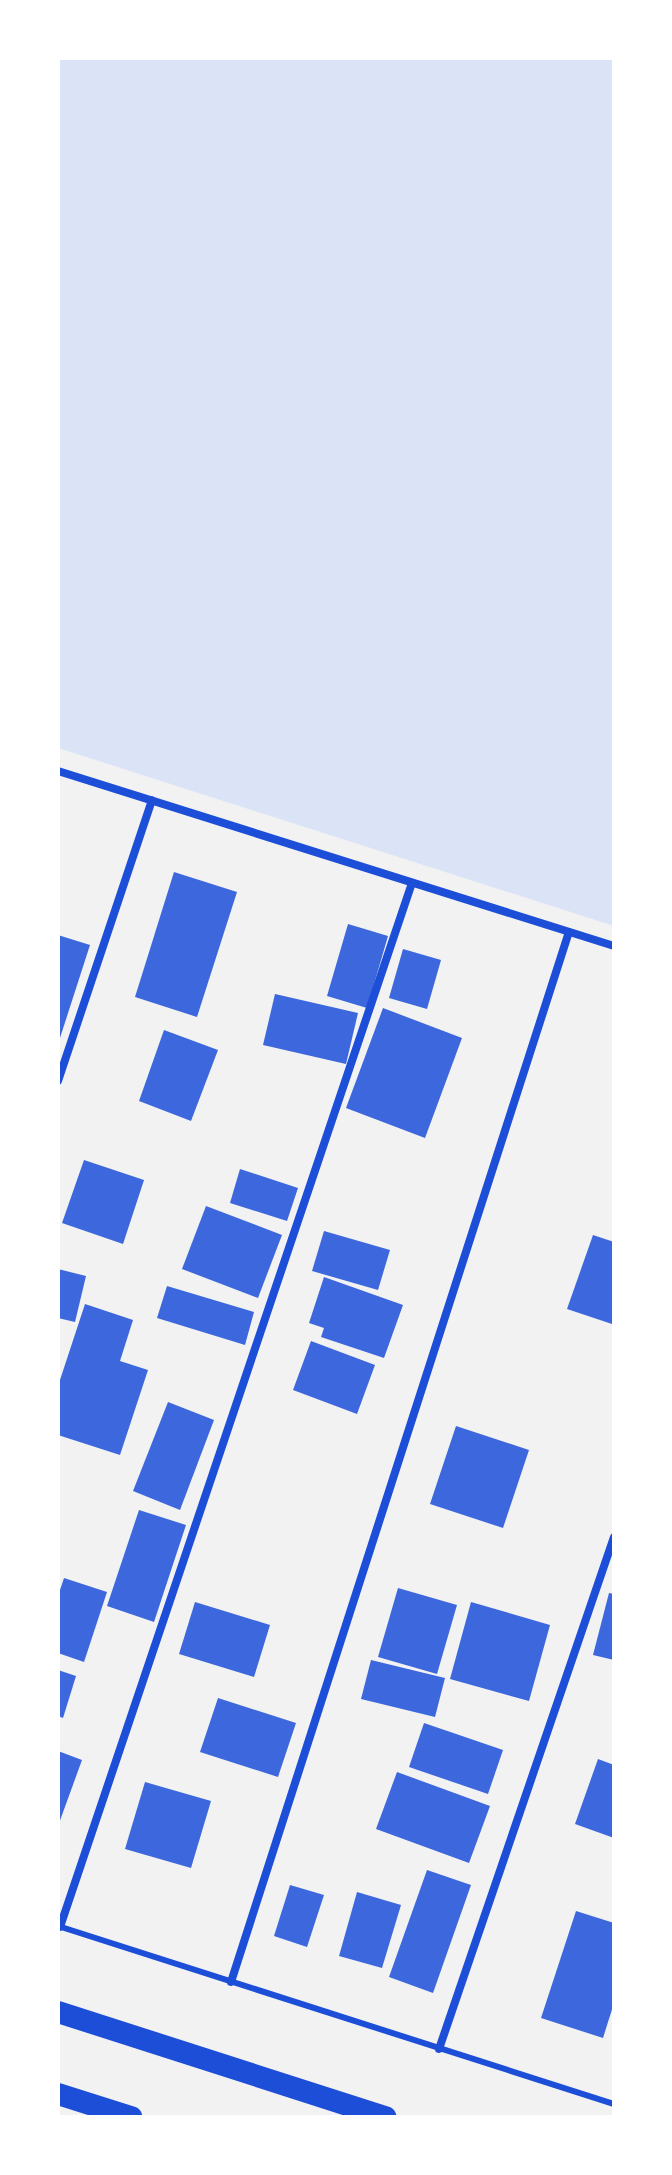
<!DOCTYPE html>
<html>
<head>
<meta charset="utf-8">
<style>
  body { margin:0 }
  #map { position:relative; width:672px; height:2175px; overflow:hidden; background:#f2f2f2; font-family:Ubuntu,sans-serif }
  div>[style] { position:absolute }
  .green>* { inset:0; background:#dbe4f7 }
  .building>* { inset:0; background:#3d67dc }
  .service>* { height:6px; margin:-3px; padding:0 3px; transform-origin:3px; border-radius:3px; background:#1d4ed8 }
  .minor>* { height:8px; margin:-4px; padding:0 4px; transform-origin:4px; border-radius:4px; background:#1d4ed8 }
  .trunk>* { height:22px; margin:-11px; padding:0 11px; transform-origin:11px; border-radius:11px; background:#1d4ed8 }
  span { translate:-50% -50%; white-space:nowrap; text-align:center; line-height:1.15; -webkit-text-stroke:7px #fff; paint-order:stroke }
  .frame { position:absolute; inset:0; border:60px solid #fff; pointer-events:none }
</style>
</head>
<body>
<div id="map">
  <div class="green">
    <div style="clip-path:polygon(58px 58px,614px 58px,614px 926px,58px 748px)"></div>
  </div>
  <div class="building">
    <div style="clip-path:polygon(174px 872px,237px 892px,197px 1017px,135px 997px)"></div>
    <div style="clip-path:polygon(348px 924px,388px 936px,367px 1008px,327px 996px)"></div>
    <div style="clip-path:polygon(58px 935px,90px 945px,59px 1041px,58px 1041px)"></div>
    <div style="clip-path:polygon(403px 949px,441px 960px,427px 1009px,389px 998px)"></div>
    <div style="clip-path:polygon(275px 994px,358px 1013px,346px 1064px,263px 1045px)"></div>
    <div style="clip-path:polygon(383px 1008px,462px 1038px,425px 1138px,346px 1108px)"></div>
    <div style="clip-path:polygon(164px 1030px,218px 1050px,191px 1121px,139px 1101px)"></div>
    <div style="clip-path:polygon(84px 1160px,144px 1180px,123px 1244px,62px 1223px)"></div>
    <div style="clip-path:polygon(240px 1169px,298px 1188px,287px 1221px,230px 1203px)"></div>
    <div style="clip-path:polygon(206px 1206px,282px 1235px,258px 1298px,182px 1269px)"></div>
    <div style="clip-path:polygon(324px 1231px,390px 1250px,378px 1290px,312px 1271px)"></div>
    <div style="clip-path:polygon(593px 1235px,614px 1242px,612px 1324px,567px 1309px)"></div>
    <div style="clip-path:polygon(58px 1269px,86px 1276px,75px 1322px,58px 1318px)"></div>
    <div style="clip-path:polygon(324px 1277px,403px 1305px,384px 1358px,321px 1337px,324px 1328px,309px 1323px)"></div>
    <div style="clip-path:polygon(167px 1286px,254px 1312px,245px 1345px,157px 1318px)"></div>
    <div style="clip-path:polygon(85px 1304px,133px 1320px,120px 1361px,148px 1370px,120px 1455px,58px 1435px,58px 1386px)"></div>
    <div style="clip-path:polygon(311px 1341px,375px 1365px,357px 1414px,293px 1390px)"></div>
    <div style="clip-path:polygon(168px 1402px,214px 1420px,180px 1510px,133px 1491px)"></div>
    <div style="clip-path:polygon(456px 1426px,529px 1450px,503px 1528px,430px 1504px)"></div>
    <div style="clip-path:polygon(139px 1510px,186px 1525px,154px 1622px,107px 1606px)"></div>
    <div style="clip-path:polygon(64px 1578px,107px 1592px,84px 1662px,58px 1653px,58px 1596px)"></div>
    <div style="clip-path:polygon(398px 1588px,457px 1605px,437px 1674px,378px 1657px)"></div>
    <div style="clip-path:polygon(609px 1593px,614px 1594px,614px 1660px,593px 1655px)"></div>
    <div style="clip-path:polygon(195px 1602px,270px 1625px,254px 1677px,179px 1654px)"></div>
    <div style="clip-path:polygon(471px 1602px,550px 1625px,529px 1701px,450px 1679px)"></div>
    <div style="clip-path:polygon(371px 1660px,445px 1678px,435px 1717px,361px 1699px)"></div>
    <div style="clip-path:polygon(58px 1670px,76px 1676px,63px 1718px,58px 1716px)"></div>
    <div style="clip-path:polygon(218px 1698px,296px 1723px,278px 1777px,200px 1752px)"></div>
    <div style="clip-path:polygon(424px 1723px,503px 1750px,488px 1794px,409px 1767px)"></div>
    <div style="clip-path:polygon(58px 1751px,82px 1760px,58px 1826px)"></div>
    <div style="clip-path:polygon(598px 1759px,614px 1765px,614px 1838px,575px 1824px)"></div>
    <div style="clip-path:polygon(397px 1772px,490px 1806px,469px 1863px,376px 1829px)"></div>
    <div style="clip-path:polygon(145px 1782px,211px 1801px,191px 1868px,125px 1849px)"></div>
    <div style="clip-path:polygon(427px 1870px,471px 1885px,433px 1993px,389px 1977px)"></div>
    <div style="clip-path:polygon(290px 1885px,324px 1895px,307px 1947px,274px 1936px)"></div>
    <div style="clip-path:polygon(357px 1892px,401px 1905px,382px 1968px,339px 1956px)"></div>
    <div style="clip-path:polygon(576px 1911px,614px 1923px,614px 2003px,603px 2038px,541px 2018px)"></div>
  </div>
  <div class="service">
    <div style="left:58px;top:1926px;width:584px;rotate:17.75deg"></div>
  </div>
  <div class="minor">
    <div style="left:58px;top:771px;width:583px;rotate:17.47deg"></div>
    <div style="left:58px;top:1081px;width:296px;rotate:-71.5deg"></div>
    <div style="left:60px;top:1927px;width:1102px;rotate:-71.37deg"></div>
    <div style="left:231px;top:1982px;width:1103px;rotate:-72.16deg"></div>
    <div style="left:439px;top:2049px;width:541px;rotate:-71.13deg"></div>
  </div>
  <div class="trunk">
    <div style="left:58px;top:2012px;width:344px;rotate:17.8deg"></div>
    <div style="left:58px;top:2094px;width:77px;rotate:17.5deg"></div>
  </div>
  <div class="frame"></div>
</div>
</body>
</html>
